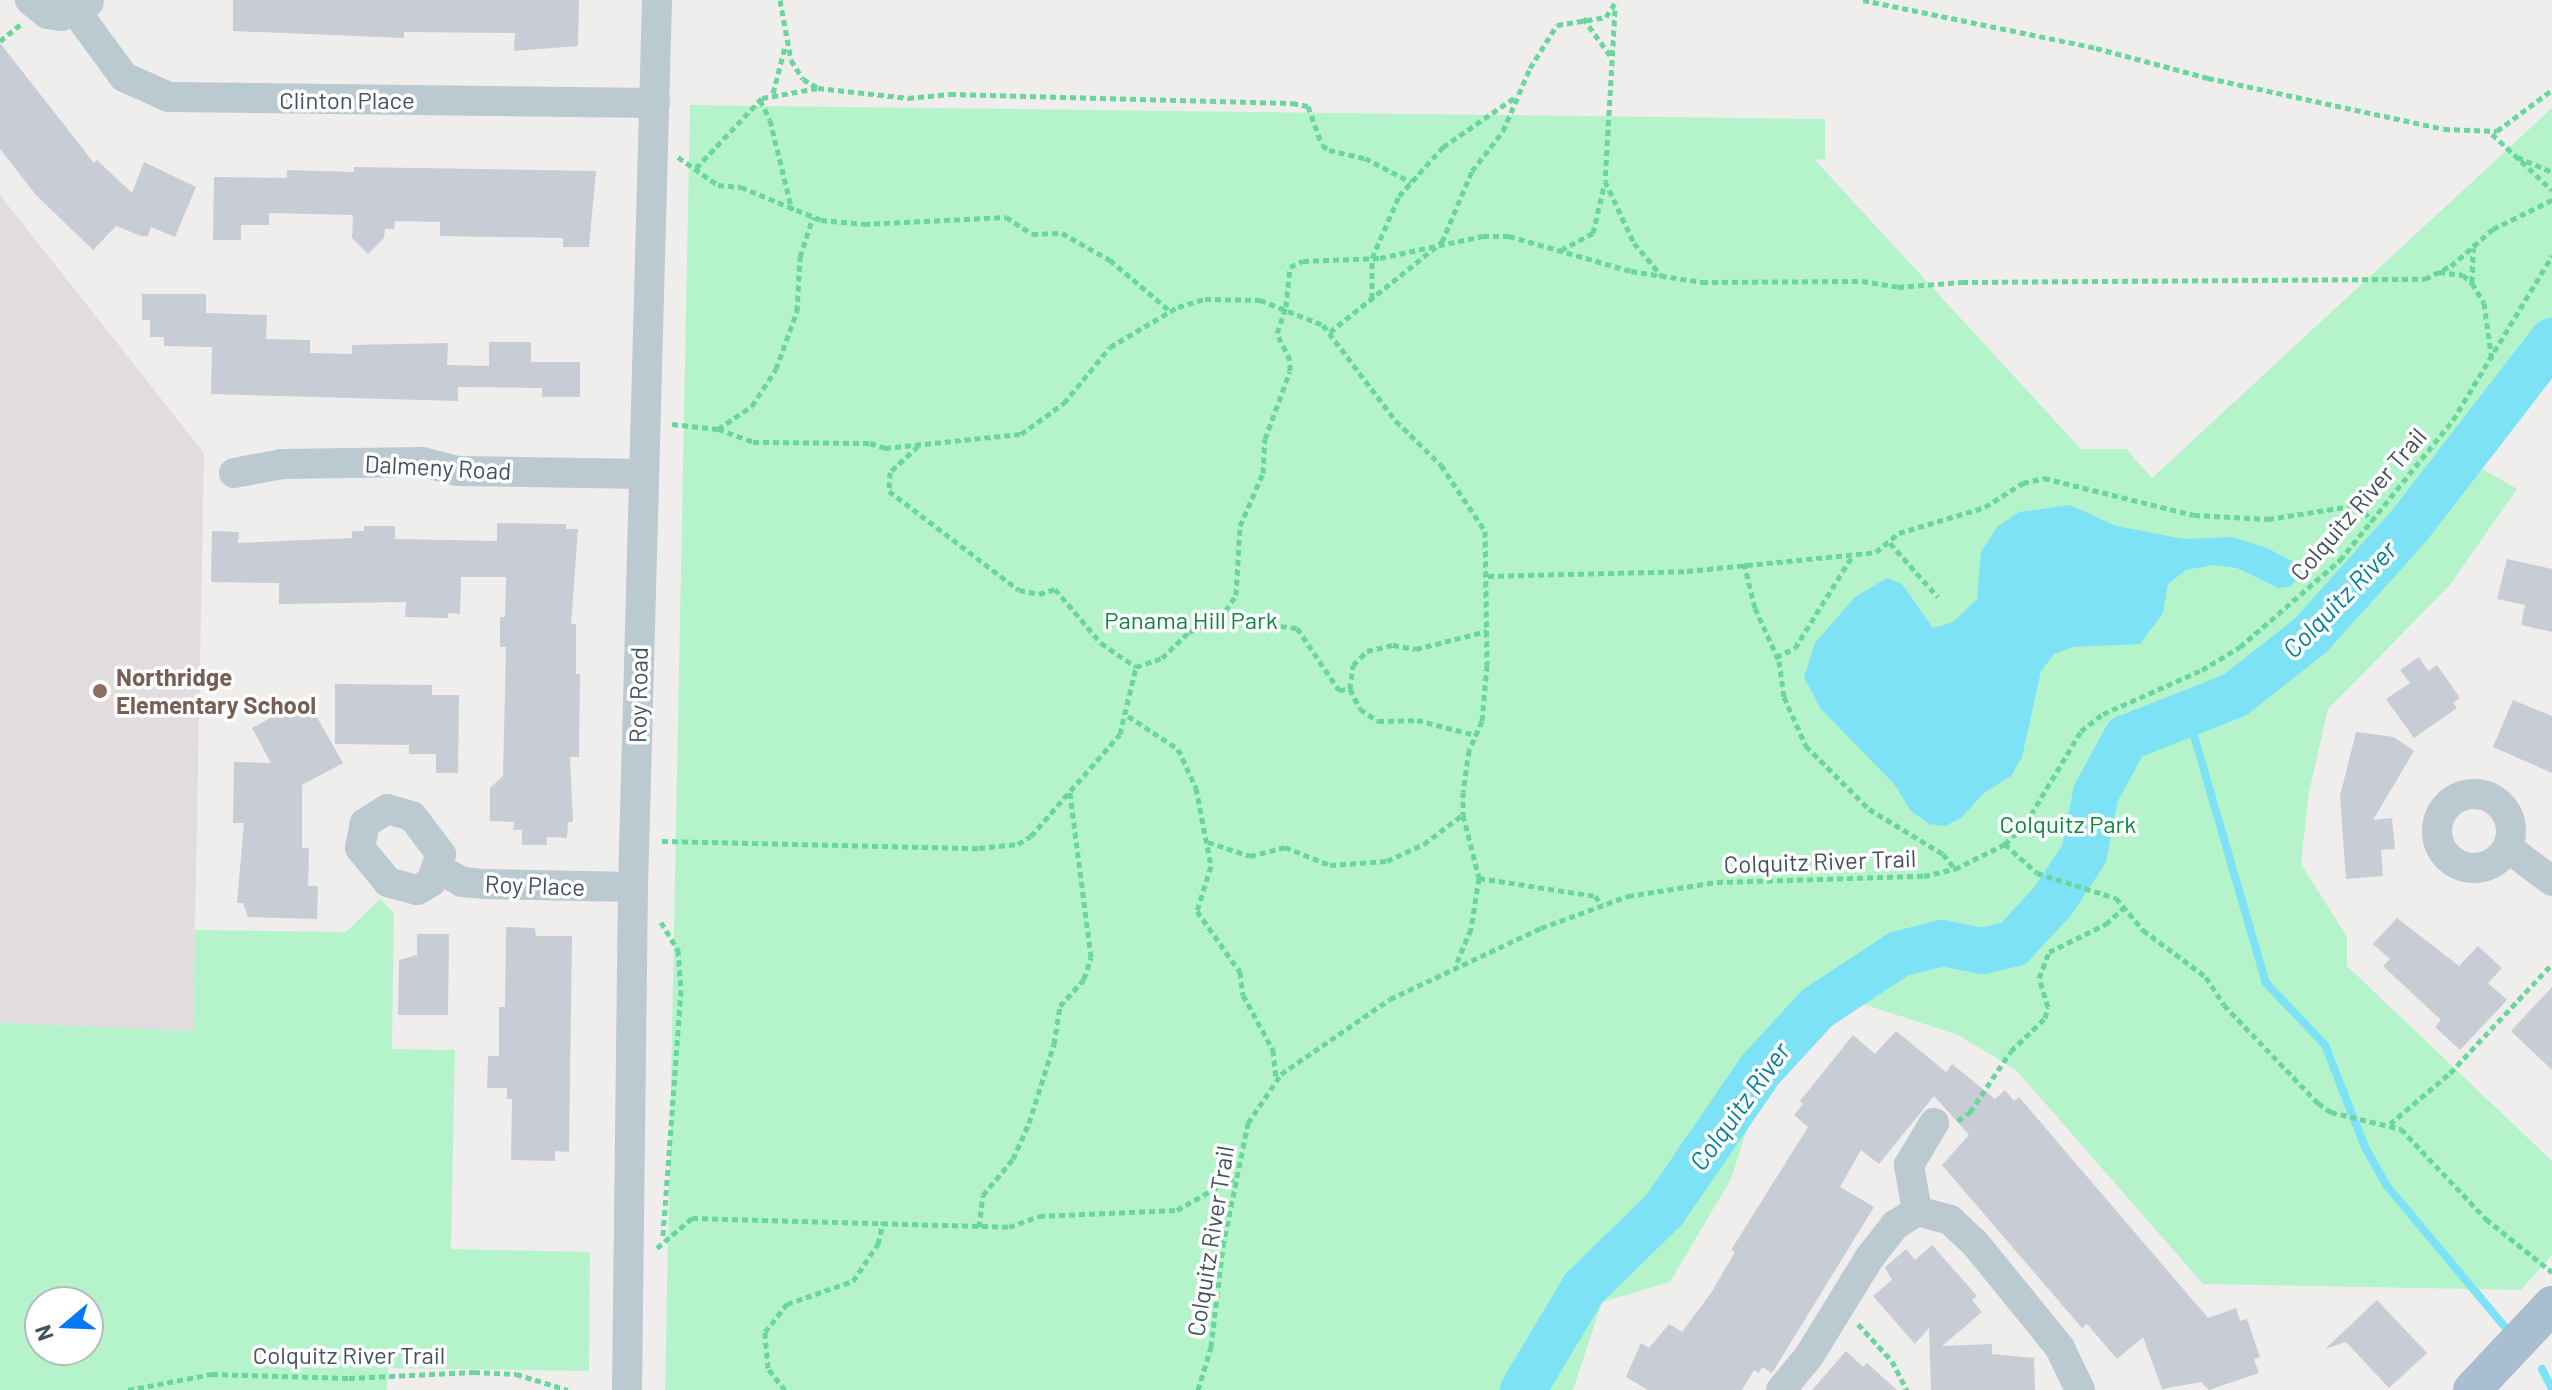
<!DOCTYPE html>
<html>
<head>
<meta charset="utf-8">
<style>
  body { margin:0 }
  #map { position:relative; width:2552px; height:1390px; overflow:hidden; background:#f0eded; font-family:Barlow,sans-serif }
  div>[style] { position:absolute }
  .education>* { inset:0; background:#e1dddf }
  .green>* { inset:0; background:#b5f4cb }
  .water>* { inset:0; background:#7de2f6 }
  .stream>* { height:8px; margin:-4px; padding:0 4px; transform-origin:4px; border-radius:4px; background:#7de2f6 }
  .river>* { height:46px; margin:-23px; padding:0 23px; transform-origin:23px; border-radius:23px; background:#7de2f6 }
  .building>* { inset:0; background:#c8ccd4 }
  .path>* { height:5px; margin-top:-2.5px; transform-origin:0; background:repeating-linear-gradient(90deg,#69d69b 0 6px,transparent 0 10px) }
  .minor>* { height:30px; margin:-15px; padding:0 15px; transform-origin:15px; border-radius:15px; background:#bbc9d1 }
  .minor>.ring { margin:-15px; padding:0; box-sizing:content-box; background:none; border:30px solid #bbc9d1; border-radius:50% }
  .major>* { height:38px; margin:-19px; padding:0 19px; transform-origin:19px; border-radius:19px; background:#a9bed0 }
  .dots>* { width:22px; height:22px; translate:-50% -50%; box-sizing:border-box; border:4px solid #fff; border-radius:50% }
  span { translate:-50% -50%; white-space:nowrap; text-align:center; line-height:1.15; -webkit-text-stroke:7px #fff; paint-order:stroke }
  .street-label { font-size:24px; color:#43525d }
  .park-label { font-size:24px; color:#0c8644 }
  .education-label { font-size:24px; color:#785e54; font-weight:700 }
  .left { translate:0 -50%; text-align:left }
  .water-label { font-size:26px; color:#03819b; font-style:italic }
  .north { position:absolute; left:24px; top:1286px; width:80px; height:80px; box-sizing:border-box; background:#fff; border:2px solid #b4babe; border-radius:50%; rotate:251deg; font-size:22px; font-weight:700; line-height:32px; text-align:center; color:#43525d }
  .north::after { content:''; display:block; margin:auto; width:28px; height:36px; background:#0477f3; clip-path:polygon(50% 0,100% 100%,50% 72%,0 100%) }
</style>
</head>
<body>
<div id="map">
  <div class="education">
    <div style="clip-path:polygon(0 195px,204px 453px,193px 1031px,0 1023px)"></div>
  </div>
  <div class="green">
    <div style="clip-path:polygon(690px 105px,1825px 119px,1825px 159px,1815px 160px,2081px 449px,2126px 449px,2152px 478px,2552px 108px,2552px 331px,2528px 376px,2461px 457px,2517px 489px,2450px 585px,2328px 709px,2309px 792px,2301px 864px,2347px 937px,2347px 966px,2552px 1161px,2552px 1255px,2521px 1290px,2203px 1284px,2016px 1070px,1958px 1035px,1839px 996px,1757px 1097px,1731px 1179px,1670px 1282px,1602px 1302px,1573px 1390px,665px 1390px)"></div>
    <div style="clip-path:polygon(evenodd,380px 899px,394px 913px,392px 1049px,455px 1050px,451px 1249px,590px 1252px,589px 1371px,388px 1368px,387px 1390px,0 1390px,0 1023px,193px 1031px,195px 930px,346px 932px,380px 899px,40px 1302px,88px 1302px,88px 1350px,40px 1350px,40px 1302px)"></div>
  </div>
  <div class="water">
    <div style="clip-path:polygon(2070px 505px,2116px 526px,2184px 539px,2232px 537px,2267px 548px,2298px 564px,2300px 575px,2291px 586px,2278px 588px,2237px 568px,2213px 565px,2186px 570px,2168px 584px,2163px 613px,2140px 644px,2074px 647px,2054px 654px,2041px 671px,2022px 757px,2011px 776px,1984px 793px,1961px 818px,1945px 826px,1929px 824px,1911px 811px,1894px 784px,1820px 708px,1804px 677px,1815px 643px,1855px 597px,1887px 578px,1902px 584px,1933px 628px,1953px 622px,1977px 599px,1981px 552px,1997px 527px,2019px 512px)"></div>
  </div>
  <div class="stream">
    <div style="left:2188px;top:715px;width:279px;rotate:73.8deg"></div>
    <div style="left:2266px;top:983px;width:86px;rotate:46.4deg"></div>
    <div style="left:2325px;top:1045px;width:110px;rotate:68.6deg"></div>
    <div style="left:2365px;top:1147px;width:45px;rotate:60.6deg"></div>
    <div style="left:2387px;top:1186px;width:184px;rotate:50.1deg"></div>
    <div style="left:2542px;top:1369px;width:22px;rotate:63deg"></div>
  </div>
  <div class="river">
    <div style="left:1523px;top:1390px;width:119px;rotate:-59.1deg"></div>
    <div style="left:1584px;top:1288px;width:112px;rotate:-44.3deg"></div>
    <div style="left:1664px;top:1210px;width:171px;rotate:-55.5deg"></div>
    <div style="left:1761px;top:1069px;width:83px;rotate:-47.4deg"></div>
    <div style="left:1817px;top:1008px;width:98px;rotate:-33.4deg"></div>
    <div style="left:1899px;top:954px;width:44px;rotate:-14.3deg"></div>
    <div style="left:1942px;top:943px;width:41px;rotate:11.3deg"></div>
    <div style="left:1982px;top:951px;width:32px;rotate:-13deg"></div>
    <div style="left:2013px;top:944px;width:59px;rotate:-47.1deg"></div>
    <div style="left:2053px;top:901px;width:56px;rotate:-56.6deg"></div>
    <div style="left:2084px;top:854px;width:62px;rotate:-78.9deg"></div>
    <div style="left:2096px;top:793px;width:63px;rotate:-61.4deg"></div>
    <div style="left:2126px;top:738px;width:117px;rotate:-21.5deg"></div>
    <div style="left:2235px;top:695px;width:95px;rotate:-38.2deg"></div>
    <div style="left:2310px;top:636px;width:148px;rotate:-48deg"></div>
    <div style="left:2409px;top:526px;width:234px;rotate:-52.3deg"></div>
  </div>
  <div class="building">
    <div style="clip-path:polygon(233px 0,579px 0,578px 46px,514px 51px,515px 33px,404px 32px,404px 38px,233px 31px)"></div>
    <div style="clip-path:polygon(0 43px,94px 163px,97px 160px,132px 193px,144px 162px,196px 187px,175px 237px,151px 227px,148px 236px,141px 236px,116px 226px,93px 250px,36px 195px,0 149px)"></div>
    <div style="clip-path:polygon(354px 167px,596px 171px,589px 247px,563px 247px,563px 238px,440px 236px,440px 222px,395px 221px,394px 229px,385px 229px,384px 238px,368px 254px,352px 238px,353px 215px,269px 213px,269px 225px,241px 225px,241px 240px,213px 240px,214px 177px,287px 178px,287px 170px,354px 172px)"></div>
    <div style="clip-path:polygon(142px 294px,206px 294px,206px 313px,267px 315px,266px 339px,310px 340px,310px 353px,352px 354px,352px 345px,448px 343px,447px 365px,489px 366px,489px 342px,531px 342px,531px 362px,580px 362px,580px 397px,542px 397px,542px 388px,458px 387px,458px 401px,211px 394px,212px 347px,164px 346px,164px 337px,150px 337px,150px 320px,142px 320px)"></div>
    <div style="clip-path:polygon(497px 523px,566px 524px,566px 529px,578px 529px,571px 624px,576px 624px,576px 674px,580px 674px,579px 757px,570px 757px,573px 822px,568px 822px,567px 838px,547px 837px,547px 845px,522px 845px,522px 830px,513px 830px,514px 822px,490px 821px,490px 788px,503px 776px,506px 647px,500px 647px,500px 617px,505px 617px,506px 577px,461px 577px,460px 614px,448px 613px,448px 618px,405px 617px,406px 602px,279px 604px,279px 583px,211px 582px,212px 531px,239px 532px,238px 543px,352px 538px,352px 531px,364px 531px,364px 526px,395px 526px,395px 539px,497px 541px)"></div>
    <div style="clip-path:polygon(2507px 559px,2552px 569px,2552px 632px,2521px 625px,2525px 605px,2497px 599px)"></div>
    <div style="clip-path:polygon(2419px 657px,2428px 671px,2437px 665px,2460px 698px,2453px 703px,2457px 708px,2414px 738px,2386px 699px,2410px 683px,2400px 670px)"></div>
    <div style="clip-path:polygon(335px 684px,432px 685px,432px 695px,459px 695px,458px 773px,436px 773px,436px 754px,409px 754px,409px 745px,335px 744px)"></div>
    <div style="clip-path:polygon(306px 698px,343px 763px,302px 785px,302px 848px,309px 848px,308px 886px,318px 886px,317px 919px,248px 917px,243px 903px,237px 903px,244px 823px,233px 823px,234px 762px,271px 763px,252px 728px)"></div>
    <div style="clip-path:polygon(2513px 700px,2552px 716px,2552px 773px,2493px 747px)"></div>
    <div style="clip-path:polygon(2356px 732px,2394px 737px,2414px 751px,2373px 820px,2392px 818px,2395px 849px,2381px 850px,2383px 876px,2346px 879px,2340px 796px)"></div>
    <div style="clip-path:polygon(2397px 918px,2459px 966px,2478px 946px,2502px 968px,2488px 983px,2507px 1000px,2460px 1050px,2435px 1027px,2441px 1020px,2383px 966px,2390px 959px,2373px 944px)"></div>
    <div style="clip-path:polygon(506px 927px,535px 928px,536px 936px,572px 936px,569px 1152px,555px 1151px,555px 1161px,511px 1160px,512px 1099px,507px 1099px,507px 1088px,487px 1088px,488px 1056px,499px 1056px,499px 1007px,505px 1007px)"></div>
    <div style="clip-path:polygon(417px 934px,449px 934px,448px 1015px,398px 1015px,399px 960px,417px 955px)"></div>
    <div style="clip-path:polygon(2552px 987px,2552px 1070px,2511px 1031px)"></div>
    <div style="clip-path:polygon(1896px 1031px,1946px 1072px,1952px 1064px,1995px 1099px,2005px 1090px,2014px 1101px,2019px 1097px,2208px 1318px,2236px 1308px,2240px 1321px,2247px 1319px,2260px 1357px,2254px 1359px,2259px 1373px,2209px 1390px,2201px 1382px,2162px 1389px,2143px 1337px,2117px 1359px,2087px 1324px,2082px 1328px,1942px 1165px,1969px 1135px,1934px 1096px,1879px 1164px,1861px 1150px,1840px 1187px,1874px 1207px,1772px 1373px,1762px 1367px,1759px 1373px,1754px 1370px,1742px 1390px,1648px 1390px,1626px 1377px,1641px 1343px,1649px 1348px,1669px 1324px,1682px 1332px,1711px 1293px,1735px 1252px,1731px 1250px,1808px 1127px,1794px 1115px,1803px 1104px,1800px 1101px,1853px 1035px,1875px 1054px)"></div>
    <div style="clip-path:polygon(1932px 1245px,1977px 1296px,1972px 1300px,1982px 1312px,1942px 1346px,1992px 1344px,1992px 1354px,2034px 1358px,2035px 1390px,1931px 1390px,1929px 1328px,1915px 1344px,1873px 1296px,1892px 1280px,1885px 1267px,1906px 1249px,1915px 1260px)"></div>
    <div style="clip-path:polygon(2377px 1300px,2427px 1353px,2389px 1388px,2346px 1342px,2325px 1349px)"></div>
    <div style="clip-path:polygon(1846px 1351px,1863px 1367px,1867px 1363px,1897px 1390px,1812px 1390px)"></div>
  </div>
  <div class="path">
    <div style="left:780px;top:0;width:61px;rotate:79.6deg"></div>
    <div style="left:791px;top:60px;width:22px;rotate:58deg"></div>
    <div style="left:803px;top:79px;width:17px;rotate:31deg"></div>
    <div style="left:818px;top:88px;width:91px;rotate:6.3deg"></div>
    <div style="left:908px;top:98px;width:42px;rotate:-5.4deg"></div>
    <div style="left:950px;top:94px;width:342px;rotate:1.5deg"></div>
    <div style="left:1292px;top:103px;width:16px;rotate:11deg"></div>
    <div style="left:1308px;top:106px;width:41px;rotate:70.3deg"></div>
    <div style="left:1322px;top:145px;width:9px;rotate:36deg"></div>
    <div style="left:1329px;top:150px;width:37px;rotate:13deg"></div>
    <div style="left:1365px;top:158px;width:52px;rotate:27.6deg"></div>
    <div style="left:1863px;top:0;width:238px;rotate:11.6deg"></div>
    <div style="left:2096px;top:48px;width:116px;rotate:15deg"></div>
    <div style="left:2208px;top:78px;width:241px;rotate:12.2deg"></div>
    <div style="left:2444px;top:129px;width:53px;rotate:2.2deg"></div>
    <div style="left:2497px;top:131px;width:69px;rotate:-36.7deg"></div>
    <div style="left:1615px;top:10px;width:171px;rotate:93.3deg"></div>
    <div style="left:1605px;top:181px;width:68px;rotate:64.9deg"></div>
    <div style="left:1634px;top:243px;width:42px;rotate:49.8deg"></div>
    <div style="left:1583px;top:18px;width:49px;rotate:54.1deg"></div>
    <div style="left:0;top:41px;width:27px;rotate:-39deg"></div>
    <div style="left:773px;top:93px;width:48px;rotate:-75.4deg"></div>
    <div style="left:760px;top:100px;width:22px;rotate:63deg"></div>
    <div style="left:770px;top:120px;width:93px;rotate:76.3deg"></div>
    <div style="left:2492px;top:134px;width:82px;rotate:43deg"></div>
    <div style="left:678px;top:157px;width:49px;rotate:35deg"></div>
    <div style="left:718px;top:185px;width:23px;rotate:5deg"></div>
    <div style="left:741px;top:187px;width:87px;rotate:22.4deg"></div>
    <div style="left:821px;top:220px;width:43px;rotate:5.3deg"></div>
    <div style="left:864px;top:224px;width:142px;rotate:-2.8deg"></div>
    <div style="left:1006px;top:217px;width:31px;rotate:33deg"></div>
    <div style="left:1032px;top:234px;width:30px;rotate:-2deg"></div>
    <div style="left:1062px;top:233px;width:55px;rotate:29.4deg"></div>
    <div style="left:1110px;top:260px;width:79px;rotate:40.4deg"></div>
    <div style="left:2517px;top:157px;width:38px;rotate:23deg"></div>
    <div style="left:696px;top:168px;width:96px;rotate:-46.7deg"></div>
    <div style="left:762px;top:98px;width:57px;rotate:-10.1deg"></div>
    <div style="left:1561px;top:250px;width:36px;rotate:-28deg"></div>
    <div style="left:1593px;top:233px;width:48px;rotate:-76.8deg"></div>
    <div style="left:2439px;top:272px;width:24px;rotate:7deg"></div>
    <div style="left:2463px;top:275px;width:12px;rotate:42deg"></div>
    <div style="left:2472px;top:283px;width:23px;rotate:59deg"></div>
    <div style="left:2484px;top:303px;width:59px;rotate:82.1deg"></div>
    <div style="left:2472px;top:282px;width:34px;rotate:-88deg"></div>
    <div style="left:1372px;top:298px;width:40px;rotate:-90deg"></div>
    <div style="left:1372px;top:258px;width:68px;rotate:-66.5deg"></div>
    <div style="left:1399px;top:196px;width:66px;rotate:-48.1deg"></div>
    <div style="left:1443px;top:147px;width:90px;rotate:-34.6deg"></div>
    <div style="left:1330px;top:332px;width:144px;rotate:-38.8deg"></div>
    <div style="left:1442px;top:242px;width:77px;rotate:-67.1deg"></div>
    <div style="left:1472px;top:171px;width:51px;rotate:-52.2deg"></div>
    <div style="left:1503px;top:131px;width:69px;rotate:-66.8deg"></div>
    <div style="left:1530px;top:68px;width:51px;rotate:-57.9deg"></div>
    <div style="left:1557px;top:25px;width:50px;rotate:-9.3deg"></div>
    <div style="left:1606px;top:17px;width:20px;rotate:-57deg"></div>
    <div style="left:672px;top:424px;width:46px;rotate:6.2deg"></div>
    <div style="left:718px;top:429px;width:37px;rotate:20deg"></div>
    <div style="left:753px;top:442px;width:117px;rotate:0.5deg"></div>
    <div style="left:870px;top:443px;width:16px;rotate:18deg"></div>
    <div style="left:885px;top:448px;width:137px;rotate:-5.9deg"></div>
    <div style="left:1021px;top:434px;width:53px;rotate:-35.8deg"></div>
    <div style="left:1064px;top:403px;width:72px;rotate:-50.6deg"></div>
    <div style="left:1110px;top:347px;width:79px;rotate:-30.5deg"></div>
    <div style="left:1178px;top:307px;width:28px;rotate:-17deg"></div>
    <div style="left:1205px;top:299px;width:55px;rotate:1deg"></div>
    <div style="left:1260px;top:300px;width:68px;rotate:21.6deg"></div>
    <div style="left:1323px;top:325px;width:121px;rotate:52.8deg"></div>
    <div style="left:1396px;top:421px;width:63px;rotate:44.4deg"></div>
    <div style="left:1441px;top:465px;width:79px;rotate:56.3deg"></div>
    <div style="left:1485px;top:531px;width:134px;rotate:89.1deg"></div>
    <div style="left:1487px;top:665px;width:56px;rotate:95.1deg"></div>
    <div style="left:1482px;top:721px;width:32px;rotate:114deg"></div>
    <div style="left:1469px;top:750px;width:42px;rotate:98.1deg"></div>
    <div style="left:1463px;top:792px;width:23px;rotate:90deg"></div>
    <div style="left:1463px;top:815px;width:65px;rotate:75.7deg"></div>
    <div style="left:1479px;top:878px;width:52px;rotate:98.9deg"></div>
    <div style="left:1471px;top:929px;width:39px;rotate:113deg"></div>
    <div style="left:718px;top:429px;width:41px;rotate:-34.1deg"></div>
    <div style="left:752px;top:406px;width:44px;rotate:-57deg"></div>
    <div style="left:776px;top:369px;width:62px;rotate:-70.1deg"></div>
    <div style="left:797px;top:311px;width:54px;rotate:-86.8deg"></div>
    <div style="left:800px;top:257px;width:42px;rotate:-72deg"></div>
    <div style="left:918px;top:446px;width:38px;rotate:137deg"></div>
    <div style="left:890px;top:472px;width:19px;rotate:93deg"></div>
    <div style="left:889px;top:491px;width:163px;rotate:37.3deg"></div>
    <div style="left:1019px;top:590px;width:20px;rotate:11deg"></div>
    <div style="left:1039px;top:594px;width:17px;rotate:-17deg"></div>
    <div style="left:1055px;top:589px;width:71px;rotate:49.6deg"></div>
    <div style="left:1101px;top:643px;width:42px;rotate:34.4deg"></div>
    <div style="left:1890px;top:543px;width:72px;rotate:48.4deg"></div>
    <div style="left:1744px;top:563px;width:46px;rotate:76.3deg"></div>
    <div style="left:1755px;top:608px;width:58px;rotate:65.6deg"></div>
    <div style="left:1779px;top:661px;width:36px;rotate:82deg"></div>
    <div style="left:1784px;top:697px;width:54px;rotate:65.8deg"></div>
    <div style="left:1806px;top:746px;width:89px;rotate:45deg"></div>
    <div style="left:1869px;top:809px;width:87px;rotate:31.3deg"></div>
    <div style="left:1943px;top:854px;width:19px;rotate:51deg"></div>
    <div style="left:1488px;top:576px;width:199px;rotate:-1.4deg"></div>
    <div style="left:1687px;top:571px;width:190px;rotate:-5.7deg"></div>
    <div style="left:1876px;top:552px;width:30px;rotate:-40deg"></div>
    <div style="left:1899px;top:533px;width:90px;rotate:-16.8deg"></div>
    <div style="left:1985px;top:507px;width:45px;rotate:-32.3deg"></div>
    <div style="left:2023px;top:483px;width:22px;rotate:-13deg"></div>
    <div style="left:2044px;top:478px;width:154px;rotate:13.9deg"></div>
    <div style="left:2194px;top:515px;width:74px;rotate:3.1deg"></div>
    <div style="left:2268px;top:519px;width:90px;rotate:-8.9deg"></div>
    <div style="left:2357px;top:505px;width:23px;rotate:45deg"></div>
    <div style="left:1221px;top:619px;width:77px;rotate:6.8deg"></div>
    <div style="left:1297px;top:628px;width:75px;rotate:55.9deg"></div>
    <div style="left:1339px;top:690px;width:11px;rotate:-5deg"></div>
    <div style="left:1350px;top:689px;width:22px;rotate:63deg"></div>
    <div style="left:1360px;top:709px;width:22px;rotate:34deg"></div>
    <div style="left:1378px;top:721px;width:39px;rotate:-1deg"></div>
    <div style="left:1417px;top:720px;width:61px;rotate:14.3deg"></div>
    <div style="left:1776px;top:657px;width:21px;rotate:-25deg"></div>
    <div style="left:1795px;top:648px;width:110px;rotate:-58.1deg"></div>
    <div style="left:1350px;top:689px;width:24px;rotate:-83deg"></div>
    <div style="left:1353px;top:665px;width:20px;rotate:-45deg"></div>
    <div style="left:1367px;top:651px;width:27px;rotate:-13deg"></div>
    <div style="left:1393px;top:645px;width:23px;rotate:10deg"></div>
    <div style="left:1416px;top:649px;width:73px;rotate:-14.2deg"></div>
    <div style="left:1128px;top:716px;width:60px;rotate:33.4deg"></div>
    <div style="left:1178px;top:749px;width:43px;rotate:65.2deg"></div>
    <div style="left:1196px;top:788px;width:79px;rotate:79.1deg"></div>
    <div style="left:1211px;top:866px;width:47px;rotate:107.3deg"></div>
    <div style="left:1197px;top:911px;width:75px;rotate:54.8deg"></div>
    <div style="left:1240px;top:972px;width:23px;rotate:83deg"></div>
    <div style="left:1243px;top:995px;width:63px;rotate:61.4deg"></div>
    <div style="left:1273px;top:1050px;width:30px;rotate:84deg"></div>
    <div style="left:662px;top:841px;width:317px;rotate:1.3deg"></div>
    <div style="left:979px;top:848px;width:39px;rotate:-6deg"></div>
    <div style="left:1018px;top:844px;width:15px;rotate:-32deg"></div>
    <div style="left:1031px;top:836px;width:135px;rotate:-48.9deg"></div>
    <div style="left:1120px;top:734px;width:69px;rotate:-76.6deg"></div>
    <div style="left:1136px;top:667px;width:28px;rotate:-19deg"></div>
    <div style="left:1162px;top:658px;width:37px;rotate:-44deg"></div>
    <div style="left:1189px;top:632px;width:34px;rotate:-23deg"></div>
    <div style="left:1220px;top:619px;width:29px;rotate:-56deg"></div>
    <div style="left:1236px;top:595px;width:69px;rotate:-86.7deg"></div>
    <div style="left:1240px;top:526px;width:58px;rotate:-66.5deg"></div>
    <div style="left:1263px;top:473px;width:34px;rotate:-87deg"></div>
    <div style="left:1265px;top:439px;width:72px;rotate:-69.8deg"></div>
    <div style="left:1290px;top:371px;width:11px;rotate:-90deg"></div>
    <div style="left:1290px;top:360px;width:30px;rotate:-116deg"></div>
    <div style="left:1277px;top:333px;width:28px;rotate:-71deg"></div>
    <div style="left:1286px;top:307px;width:40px;rotate:-84.3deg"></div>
    <div style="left:1290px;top:267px;width:14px;rotate:-25deg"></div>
    <div style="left:1303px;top:261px;width:77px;rotate:-2.2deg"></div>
    <div style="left:1380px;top:258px;width:105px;rotate:-12.1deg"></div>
    <div style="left:1483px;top:236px;width:26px"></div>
    <div style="left:1509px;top:236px;width:127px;rotate:16deg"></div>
    <div style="left:1631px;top:271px;width:72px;rotate:8.8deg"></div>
    <div style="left:1702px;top:282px;width:160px;rotate:-0.4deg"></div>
    <div style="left:1862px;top:281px;width:36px;rotate:9deg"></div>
    <div style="left:1898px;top:287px;width:64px;rotate:-4.5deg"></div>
    <div style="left:1962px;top:282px;width:463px;rotate:-0.4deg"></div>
    <div style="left:2425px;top:279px;width:29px;rotate:-27deg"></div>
    <div style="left:2451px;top:266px;width:56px;rotate:-41.4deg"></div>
    <div style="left:2493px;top:229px;width:66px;rotate:-26.2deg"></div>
    <div style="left:1208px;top:842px;width:44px;rotate:18.4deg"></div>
    <div style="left:1250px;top:856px;width:36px;rotate:-14deg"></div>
    <div style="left:1285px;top:847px;width:48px;rotate:21.8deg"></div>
    <div style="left:1330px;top:865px;width:57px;rotate:-4deg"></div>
    <div style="left:1387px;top:861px;width:41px;rotate:-24.7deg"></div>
    <div style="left:1424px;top:844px;width:48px;rotate:-37.3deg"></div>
    <div style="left:2005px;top:844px;width:43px;rotate:42.2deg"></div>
    <div style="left:2037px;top:873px;width:83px;rotate:17.6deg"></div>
    <div style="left:2116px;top:898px;width:42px;rotate:49.8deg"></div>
    <div style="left:2143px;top:930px;width:79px;rotate:36.7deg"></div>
    <div style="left:2206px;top:977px;width:33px;rotate:57deg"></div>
    <div style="left:2224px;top:1005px;width:136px;rotate:46.2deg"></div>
    <div style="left:2318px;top:1103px;width:16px;rotate:35deg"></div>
    <div style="left:2331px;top:1112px;width:72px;rotate:13.7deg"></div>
    <div style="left:2401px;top:1129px;width:124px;rotate:46.6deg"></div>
    <div style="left:2486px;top:1219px;width:85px;rotate:38.8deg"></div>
    <div style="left:1479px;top:878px;width:117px;rotate:8.8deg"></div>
    <div style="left:1595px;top:896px;width:11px;rotate:52deg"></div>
    <div style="left:661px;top:922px;width:33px;rotate:59deg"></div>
    <div style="left:678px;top:950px;width:40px;rotate:85.7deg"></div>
    <div style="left:681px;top:990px;width:249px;rotate:94.2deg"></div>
    <div style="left:1958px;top:1121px;width:15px;rotate:-37deg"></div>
    <div style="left:1970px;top:1112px;width:73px;rotate:-56.1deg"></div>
    <div style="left:2011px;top:1051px;width:47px;rotate:-44.1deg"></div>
    <div style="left:2045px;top:1018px;width:11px;rotate:-75deg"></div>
    <div style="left:2048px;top:1007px;width:30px;rotate:-107deg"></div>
    <div style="left:2039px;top:978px;width:28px;rotate:-69deg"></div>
    <div style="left:2049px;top:952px;width:64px;rotate:-26.2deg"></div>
    <div style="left:2106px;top:924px;width:23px;rotate:-43deg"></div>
    <div style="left:2390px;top:1124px;width:79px;rotate:-40.4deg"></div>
    <div style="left:2450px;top:1073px;width:149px;rotate:-46.9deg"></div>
    <div style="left:979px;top:1227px;width:32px;rotate:-83deg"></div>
    <div style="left:983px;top:1195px;width:47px;rotate:-50.2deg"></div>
    <div style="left:1013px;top:1159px;width:39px;rotate:-66deg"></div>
    <div style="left:1029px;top:1123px;width:83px;rotate:-72.4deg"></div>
    <div style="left:1054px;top:1044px;width:38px;rotate:-81deg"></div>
    <div style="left:1060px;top:1006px;width:36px;rotate:-48deg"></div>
    <div style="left:1084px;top:979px;width:23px;rotate:-72deg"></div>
    <div style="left:1091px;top:957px;width:166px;rotate:-97.3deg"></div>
    <div style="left:657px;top:1248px;width:46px;rotate:-40.6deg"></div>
    <div style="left:692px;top:1218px;width:317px;rotate:1.6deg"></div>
    <div style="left:1009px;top:1227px;width:32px;rotate:-20deg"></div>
    <div style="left:1039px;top:1216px;width:138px;rotate:-2.5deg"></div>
    <div style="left:1177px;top:1210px;width:65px;rotate:-29.3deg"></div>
    <div style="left:1858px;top:1324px;width:50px;rotate:47.4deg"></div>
    <div style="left:1892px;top:1361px;width:33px;rotate:63deg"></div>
    <div style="left:128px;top:1390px;width:86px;rotate:-10.8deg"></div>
    <div style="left:212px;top:1374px;width:137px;rotate:1.7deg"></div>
    <div style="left:349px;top:1378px;width:125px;rotate:-2.7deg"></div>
    <div style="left:474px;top:1372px;width:42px;rotate:2.7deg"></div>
    <div style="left:516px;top:1374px;width:54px;rotate:17.1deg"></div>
    <div style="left:785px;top:1390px;width:28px;rotate:-128deg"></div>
    <div style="left:768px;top:1368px;width:36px;rotate:-95deg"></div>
    <div style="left:765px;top:1332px;width:36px;rotate:-52deg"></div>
    <div style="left:787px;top:1304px;width:70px;rotate:-19.2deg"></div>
    <div style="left:853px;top:1281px;width:45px;rotate:-56deg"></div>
    <div style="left:878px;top:1244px;width:23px;rotate:-77deg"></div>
    <div style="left:1198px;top:1390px;width:45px;rotate:-73.2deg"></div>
    <div style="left:1211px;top:1347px;width:102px;rotate:-83.2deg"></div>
    <div style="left:1223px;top:1246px;width:126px;rotate:-78.5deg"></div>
    <div style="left:1248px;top:1123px;width:59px;rotate:-56deg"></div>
    <div style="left:1281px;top:1074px;width:132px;rotate:-34.5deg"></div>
    <div style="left:1390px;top:999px;width:167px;rotate:-25.2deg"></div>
    <div style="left:1541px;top:928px;width:93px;rotate:-20.2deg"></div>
    <div style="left:1628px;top:896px;width:90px;rotate:-8.9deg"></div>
    <div style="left:1717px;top:882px;width:207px;rotate:-1.7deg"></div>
    <div style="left:1924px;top:876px;width:32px;rotate:-13deg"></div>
    <div style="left:1955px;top:869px;width:56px;rotate:-26.6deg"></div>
    <div style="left:2005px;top:844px;width:30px;rotate:-45deg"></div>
    <div style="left:2026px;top:823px;width:107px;rotate:-59.1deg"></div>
    <div style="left:2081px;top:731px;width:28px;rotate:-38deg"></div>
    <div style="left:2103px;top:714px;width:108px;rotate:-24deg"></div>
    <div style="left:2202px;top:670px;width:44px;rotate:-31.2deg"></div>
    <div style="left:2240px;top:647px;width:133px;rotate:-41deg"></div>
    <div style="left:2340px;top:560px;width:180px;rotate:-51.1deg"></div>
    <div style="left:2453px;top:420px;width:192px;rotate:-58.9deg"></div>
  </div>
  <div class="minor">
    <div style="left:30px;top:0;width:22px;rotate:39deg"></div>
    <div style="left:47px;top:14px;width:15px;rotate:8deg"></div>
    <div style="left:62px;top:16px;width:30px;rotate:-27deg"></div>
    <div style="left:77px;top:13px;width:79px;rotate:53.7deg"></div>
    <div style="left:124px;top:77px;width:49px;rotate:24deg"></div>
    <div style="left:169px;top:97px;width:486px;rotate:0.7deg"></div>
    <div style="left:234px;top:473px;width:49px;rotate:-10.6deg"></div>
    <div style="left:282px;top:464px;width:140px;rotate:-0.8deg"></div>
    <div style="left:422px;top:462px;width:36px;rotate:14deg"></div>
    <div style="left:457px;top:471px;width:186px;rotate:0.9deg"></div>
    <div class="ring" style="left:2437px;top:794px;width:44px;height:44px"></div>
    <div style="left:387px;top:809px;width:26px;rotate:16deg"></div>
    <div style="left:412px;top:816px;width:48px;rotate:52.7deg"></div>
    <div style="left:441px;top:854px;width:30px;rotate:110deg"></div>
    <div style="left:431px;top:882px;width:16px;rotate:150deg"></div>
    <div style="left:417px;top:890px;width:30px;rotate:-165deg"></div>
    <div style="left:388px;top:882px;width:44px;rotate:-129.5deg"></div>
    <div style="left:360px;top:848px;width:25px;rotate:-79deg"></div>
    <div style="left:365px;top:823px;width:26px;rotate:-32deg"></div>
    <div style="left:2508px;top:848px;width:55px;rotate:36.9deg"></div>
    <div style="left:439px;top:869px;width:26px;rotate:29deg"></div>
    <div style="left:462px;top:882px;width:24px;rotate:5deg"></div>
    <div style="left:486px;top:884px;width:147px;rotate:1.2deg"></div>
    <div style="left:1917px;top:1211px;width:34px;rotate:15deg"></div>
    <div style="left:1950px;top:1220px;width:33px;rotate:43deg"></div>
    <div style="left:1974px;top:1242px;width:136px;rotate:50.9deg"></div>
    <div style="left:2060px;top:1348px;width:47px;rotate:64.5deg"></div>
    <div style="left:1917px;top:1211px;width:47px;rotate:-99.9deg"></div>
    <div style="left:1909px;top:1165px;width:49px;rotate:-59.2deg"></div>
    <div style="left:627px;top:1390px;width:503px;rotate:-89.32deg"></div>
    <div style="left:633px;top:887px;width:887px;rotate:-88.45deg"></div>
    <div style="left:1781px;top:1390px;width:44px;rotate:-50.5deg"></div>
    <div style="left:1809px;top:1356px;width:116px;rotate:-58.4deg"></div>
    <div style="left:1870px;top:1257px;width:41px;rotate:-52deg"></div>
    <div style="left:1895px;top:1225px;width:26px;rotate:-32deg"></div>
  </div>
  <div class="major">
    <div style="left:2472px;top:1390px;width:117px;rotate:-46.7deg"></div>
  </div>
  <div class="dots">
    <div style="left:100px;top:691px;background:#8d6e63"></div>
  </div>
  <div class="street-label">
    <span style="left:347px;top:100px">Clinton Place</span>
    <span style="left:438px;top:467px;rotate:3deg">Dalmeny Road</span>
    <span style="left:2358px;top:504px;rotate:-49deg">Colquitz River Trail</span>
    <span style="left:638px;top:695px;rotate:-89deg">Roy Road</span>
    <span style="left:1820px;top:861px;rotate:-2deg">Colquitz River Trail</span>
    <span style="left:535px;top:885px;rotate:2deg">Roy Place</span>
    <span style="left:1210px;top:1241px;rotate:-81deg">Colquitz River Trail</span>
    <span style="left:349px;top:1355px">Colquitz River Trail</span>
  </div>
  <div class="park-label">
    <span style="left:1191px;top:620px">Panama Hill Park</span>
    <span style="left:2068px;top:824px">Colquitz Park</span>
  </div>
  <div class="education-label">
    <span class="left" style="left:116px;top:691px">Northridge<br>Elementary School</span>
  </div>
  <div class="water-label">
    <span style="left:2339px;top:599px;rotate:-46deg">Colquitz River</span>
    <span style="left:1739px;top:1106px;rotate:-54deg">Colquitz River</span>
  </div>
  <div class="north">N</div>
</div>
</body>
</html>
